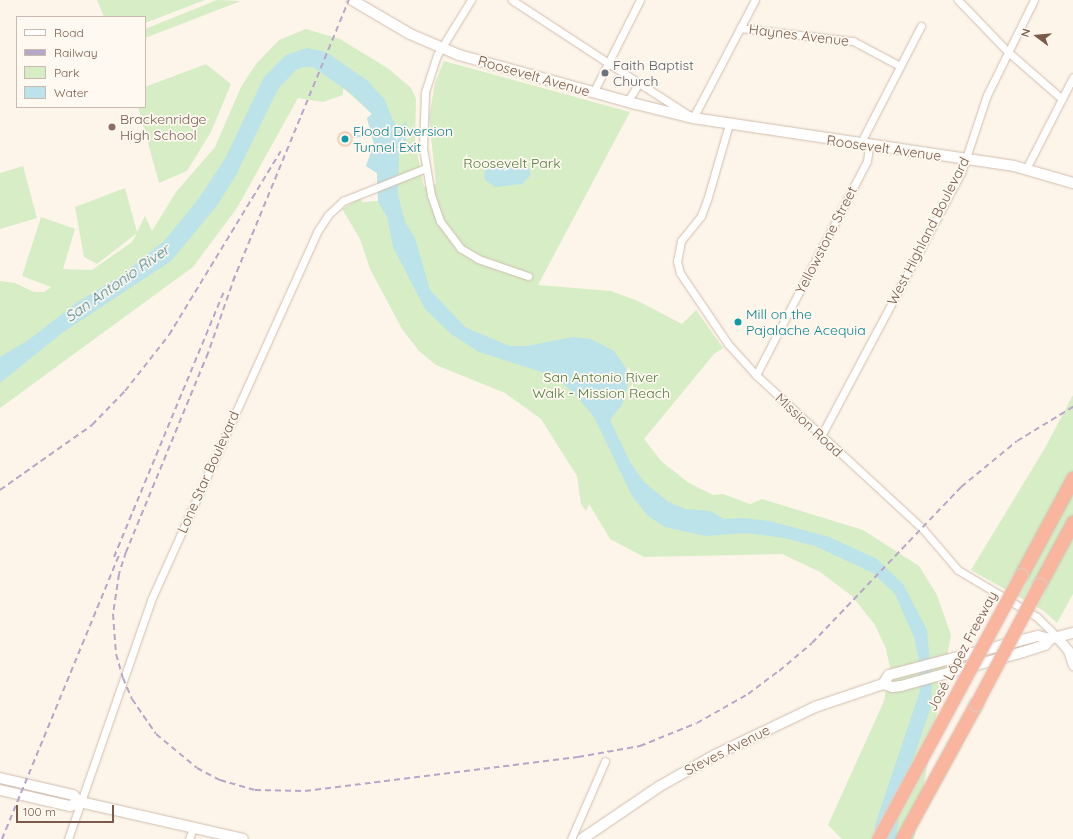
<!DOCTYPE html>
<html>
<head>
<meta charset="utf-8">
<style>
  body { margin:0 }
  #map { position:relative; width:1073px; height:839px; overflow:hidden; background:#fdf5ea; font-family:Quicksand,sans-serif }
  div>[style] { position:absolute }
  .green>* { inset:0; background:#d6edc6 }
  .water>* { inset:0; background:#bce3e9 }
  .stream>* { height:2px; margin:-1px; padding:0 1px; transform-origin:1px; border-radius:1px; background:#bce3e9 }
  .building>* { inset:0; background:#f4d4c0 }
  .round { border-radius:50% }
  .roads { filter:drop-shadow(0 0 1px #d1bdae) drop-shadow(0 0 1px #d1bdae) }
  .minor>* { height:7px; margin:-3.5px; padding:0 3.5px; transform-origin:3.5px; border-radius:3.5px; background:#fff }
  .tertiary>* { height:9px; margin:-4.5px; padding:0 4.5px; transform-origin:4.5px; border-radius:4.5px; background:#fff }
  .secondary>* { height:10px; margin:-5px; padding:0 5px; transform-origin:5px; border-radius:5px; background:#fff }
  .motorway>* { height:13px; margin:-6.5px; padding:0 6.5px; transform-origin:6.5px; border-radius:6.5px; background:#fab59e }
  .rail>* { height:2px; margin-top:-1px; transform-origin:0; background:repeating-linear-gradient(90deg,#b8a6c9 0 6px,transparent 0 10px) }
  .bridges { filter:drop-shadow(0 0 1px #dad1cd) drop-shadow(0 0 1px #dad1cd) }
  .motorway-bridge>* { height:13px; margin:-6.5px; padding:0 6.5px; transform-origin:6.5px; border-radius:6.5px; background:#fab59e }
  .dots>* { width:11px; height:11px; translate:-50% -50%; box-sizing:border-box; border:2px solid #fff9f1; border-radius:50% }
  span { translate:-50% -50%; white-space:nowrap; text-align:center; line-height:1.15; -webkit-text-stroke:3.5px #fff9f1; paint-order:stroke }
  .street-label { font-size:14px; color:#7a5b4b }
  .worship-label { font-size:14px; color:#5b616d }
  .left { translate:0 -50%; text-align:left }
  .education-label { font-size:14px; color:#785e54 }
  .culture-label { font-size:14px; color:#0d838f }
  .park-label { font-size:14px; color:#527a3f }
  .water-label { font-size:15px; color:#3f7c87; font-style:italic }
  .legend { position:absolute; left:16px; top:16px; width:130px; height:92px; box-sizing:border-box; background:#fff9f1; border:1px solid #cabaaf; margin:0; padding:5px 7px; list-style:none; font-size:12px; color:#7a5b4b }
  .legend li { display:flex; align-items:center; gap:8px; height:20px }
  .legend b { width:20px; border:1px solid #cabaaf }
  .north { position:absolute; left:1017px; top:16px; width:40px; height:40px; -webkit-text-stroke:3px #fff9f1; paint-order:stroke; rotate:286deg; font-size:11px; font-weight:700; line-height:16px; text-align:center; color:#7a5b4b }
  .north::after { content:''; display:block; margin:auto; width:14px; height:18px; background:#7a5b4b; clip-path:polygon(50% 0,100% 100%,50% 72%,0 100%) }
  .scale { position:absolute; left:16px; top:805px; width:98px; height:18px; box-sizing:border-box; border:2px solid #7a5b4b; border-top:0; padding-left:5px; font-size:12px; line-height:14px; white-space:nowrap; color:#7a5b4b; -webkit-text-stroke:3px #fff9f1; paint-order:stroke }
</style>
</head>
<body>
<div id="map">
  <div class="green">
    <div style="clip-path:polygon(97px 0,205px 0,145px 23px,145px 17px,104px 17px)"></div>
    <div style="clip-path:polygon(217px 0,241px 1px,145px 38px,145px 29px)"></div>
    <div style="clip-path:polygon(306px 29px,340px 39px,389px 69px,411px 88px,416px 99px,415px 142px,424px 187px,436px 184px,429px 118px,435px 83px,444px 61px,630px 112px,538px 285px,611px 291px,638px 301px,682px 324px,696px 310px,723px 348px,714px 354px,644px 439px,662px 462px,689px 483px,713px 495px,723px 494px,750px 504px,762px 499px,863px 530px,919px 566px,937px 595px,951px 635px,914px 839px,842px 839px,828px 825px,884px 701px,890px 668px,886px 649px,875px 625px,852px 596px,820px 572px,782px 554px,644px 557px,610px 539px,589px 504px,586px 511px,581px 504px,577px 476px,541px 419px,505px 393px,436px 365px,419px 351px,402px 329px,370px 269px,360px 239px,342px 209px,360px 198px,362px 202px,378px 201px,377px 173px,366px 166px,374px 144px,367px 118px,372px 114px,343px 88px,343px 95px,323px 102px,298px 98px,237px 208px,193px 267px,0 408px,0 281px,15px 283px,34px 292px,44px 292px,51px 287px,22px 276px,41px 217px,75px 229px,63px 269px,92px 270px,132px 242px,137px 233px,97px 264px,84px 257px,75px 207px,125px 188px,137px 232px,145px 216px,152px 231px,176px 192px,215px 147px,241px 87px,256px 64px,279px 40px)"></div>
    <div style="clip-path:polygon(206px 64px,231px 84px,211px 132px,187px 171px,159px 183px,138px 107px,145px 107px,145px 87px)"></div>
    <div style="clip-path:polygon(23px 166px,37px 218px,0 229px,0 173px)"></div>
    <div style="clip-path:polygon(1073px 395px,1073px 594px,1057px 623px,1044px 611px,971px 570px,1045px 448px)"></div>
  </div>
  <div class="water">
    <div style="clip-path:polygon(307px 48px,326px 52px,368px 81px,385px 100px,394px 123px,397px 124px,398px 133px,406px 120px,408px 136px,399px 153px,398px 195px,405px 222px,415px 238px,430px 290px,465px 327px,509px 346px,527px 346px,573px 337px,591px 339px,614px 351px,626px 368px,627px 387px,622px 405px,610px 420px,630px 462px,644px 482px,667px 501px,685px 509px,710px 511px,724px 519px,742px 518px,770px 521px,829px 537px,877px 559px,903px 584px,927px 630px,932px 687px,930px 710px,902px 791px,896px 839px,875px 839px,875px 825px,920px 691px,919px 660px,914px 637px,895px 594px,873px 573px,815px 546px,784px 538px,746px 533px,705px 536px,665px 527px,648px 516px,632px 496px,594px 417px,573px 392px,554px 376px,479px 352px,451px 334px,425px 309px,393px 247px,387px 217px,378px 202px,377px 173px,366px 166px,374px 144px,367px 118px,372px 114px,353px 95px,313px 67px,303px 67px,296px 70px,278px 89px,235px 177px,216px 207px,171px 261px,62px 333px,0 383px,0 357px,30px 339px,76px 303px,122px 275px,165px 240px,199px 198px,226px 157px,264px 77px,286px 55px)"></div>
    <div style="clip-path:polygon(524px 164px,529px 168px,531px 175px,522px 184px,495px 187px,485px 180px,484px 173px,487px 167px)"></div>
  </div>
  <div class="stream">
    <div style="left:353px;top:137px;width:21px;rotate:-8deg"></div>
  </div>
  <div class="building">
    <div class="round" style="left:337px;top:131px;width:16px;height:16px"></div>
  </div>
  <div class="roads">
    <div class="minor">
      <div style="left:471px;top:0;width:65px;rotate:121.7deg"></div>
      <div style="left:437px;top:55px;width:40px;rotate:108deg"></div>
      <div style="left:425px;top:93px;width:55px;rotate:92.1deg"></div>
      <div style="left:423px;top:148px;width:48px;rotate:80.3deg"></div>
      <div style="left:431px;top:195px;width:28px;rotate:71deg"></div>
      <div style="left:440px;top:221px;width:34px;rotate:53deg"></div>
      <div style="left:460px;top:248px;width:21px;rotate:31deg"></div>
      <div style="left:478px;top:259px;width:53px;rotate:18.8deg"></div>
      <div style="left:512px;top:0;width:152px;rotate:33.2deg"></div>
      <div style="left:639px;top:83px;width:22px;rotate:122deg"></div>
      <div style="left:958px;top:0;width:71px;rotate:46.1deg"></div>
      <div style="left:1007px;top:51px;width:73px;rotate:41.1deg"></div>
      <div style="left:740px;top:28px;width:114px;rotate:6.6deg"></div>
      <div style="left:853px;top:41px;width:53px;rotate:28deg"></div>
      <div style="left:639px;top:83px;width:64px;rotate:32.9deg"></div>
      <div style="left:693px;top:118px;width:133px;rotate:-62.3deg"></div>
      <div style="left:593px;top:93px;width:104px;rotate:-63.2deg"></div>
      <div style="left:729px;top:124px;width:79px;rotate:106.1deg"></div>
      <div style="left:707px;top:200px;width:17px;rotate:111deg"></div>
      <div style="left:701px;top:216px;width:32px;rotate:129deg"></div>
      <div style="left:681px;top:241px;width:20px;rotate:101deg"></div>
      <div style="left:677px;top:261px;width:12px;rotate:76deg"></div>
      <div style="left:680px;top:273px;width:86px;rotate:55.9deg"></div>
      <div style="left:728px;top:344px;width:42px;rotate:47.9deg"></div>
      <div style="left:756px;top:375px;width:226px;rotate:42.7deg"></div>
      <div style="left:922px;top:528px;width:55px;rotate:49.4deg"></div>
      <div style="left:958px;top:570px;width:92px;rotate:30.7deg"></div>
      <div style="left:1037px;top:617px;width:28px;rotate:45deg"></div>
      <div style="left:860px;top:144px;width:133px;rotate:-62.7deg"></div>
      <div style="left:1026px;top:169px;width:103px;rotate:-62.9deg"></div>
      <div style="left:756px;top:375px;width:241px;rotate:-62.6deg"></div>
      <div style="left:867px;top:161px;width:15px;rotate:-82deg"></div>
      <div style="left:821px;top:436px;width:298px;rotate:-62deg"></div>
      <div style="left:961px;top:173px;width:82px;rotate:-71.6deg"></div>
      <div style="left:987px;top:95px;width:106px;rotate:-63.7deg"></div>
      <div style="left:68px;top:839px;width:253px;rotate:-70.8deg"></div>
      <div style="left:151px;top:600px;width:404px;rotate:-65.7deg"></div>
      <div style="left:317px;top:232px;width:20px;rotate:-57deg"></div>
      <div style="left:328px;top:215px;width:21px;rotate:-43deg"></div>
      <div style="left:343px;top:201px;width:89px;rotate:-21.7deg"></div>
      <div style="left:189px;top:839px;width:12px;rotate:-70deg"></div>
      <div style="left:571px;top:839px;width:85px;rotate:-66.4deg"></div>
    </div>
    <div class="tertiary">
      <div style="left:1057px;top:637px;width:17px;rotate:50deg"></div>
      <div style="left:1068px;top:650px;width:16px;rotate:72deg"></div>
    </div>
    <div class="secondary">
      <div style="left:352px;top:0;width:67px;rotate:30.4deg"></div>
      <div style="left:410px;top:34px;width:53px;rotate:23.2deg"></div>
      <div style="left:459px;top:55px;width:184px;rotate:15.5deg"></div>
      <div style="left:636px;top:104px;width:59px;rotate:13.8deg"></div>
      <div style="left:693px;top:118px;width:325px;rotate:8.5deg"></div>
      <div style="left:1014px;top:166px;width:61px;rotate:16.1deg"></div>
      <div style="left:883px;top:684px;width:11px;rotate:-56deg"></div>
      <div style="left:889px;top:675px;width:154px;rotate:-14.7deg"></div>
      <div style="left:1038px;top:636px;width:12px;rotate:14deg"></div>
      <div style="left:1050px;top:639px;width:24px;rotate:-15deg"></div>
      <div style="left:0;top:778px;width:75px;rotate:13.1deg"></div>
      <div style="left:73px;top:795px;width:10px;rotate:45deg"></div>
      <div style="left:0;top:790px;width:72px;rotate:12.9deg"></div>
      <div style="left:70px;top:806px;width:11px;rotate:-22deg"></div>
      <div style="left:80px;top:802px;width:167px;rotate:12.8deg"></div>
      <div style="left:582px;top:839px;width:94px;rotate:-34.2deg"></div>
      <div style="left:660px;top:786px;width:63px;rotate:-29.4deg"></div>
      <div style="left:715px;top:755px;width:111px;rotate:-25.6deg"></div>
      <div style="left:815px;top:707px;width:72px;rotate:-18.7deg"></div>
      <div style="left:883px;top:684px;width:10px;rotate:17deg"></div>
      <div style="left:893px;top:687px;width:8px;rotate:-7deg"></div>
      <div style="left:901px;top:686px;width:127px;rotate:-15.6deg"></div>
      <div style="left:1023px;top:652px;width:23px;rotate:-18deg"></div>
      <div style="left:1045px;top:645px;width:8px;rotate:-50deg"></div>
    </div>
    <div class="motorway">
      <div style="left:1021px;top:575px;width:110px;rotate:-61.8deg"></div>
      <div style="left:1039px;top:585px;width:72px;rotate:-61.6deg"></div>
      <div style="left:902px;top:839px;width:154px;rotate:-61.3deg"></div>
    </div>
  </div>
  <div class="rail">
    <div style="left:235px;top:276px;width:82px;rotate:109.3deg"></div>
    <div style="left:208px;top:353px;width:215px;rotate:112.4deg"></div>
    <div style="left:126px;top:552px;width:23px;rotate:108deg"></div>
    <div style="left:119px;top:574px;width:40px;rotate:98.5deg"></div>
    <div style="left:113px;top:614px;width:40px;rotate:85.7deg"></div>
    <div style="left:116px;top:654px;width:25px;rotate:74deg"></div>
    <div style="left:123px;top:678px;width:23px;rotate:67deg"></div>
    <div style="left:132px;top:699px;width:42px;rotate:55.6deg"></div>
    <div style="left:156px;top:734px;width:53px;rotate:39.7deg"></div>
    <div style="left:197px;top:768px;width:26px;rotate:28deg"></div>
    <div style="left:220px;top:780px;width:36px;rotate:16deg"></div>
    <div style="left:255px;top:790px;width:50px;rotate:1.1deg"></div>
    <div style="left:305px;top:791px;width:275px;rotate:-7.1deg"></div>
    <div style="left:578px;top:757px;width:63px;rotate:-10.1deg"></div>
    <div style="left:640px;top:746px;width:61px;rotate:-22deg"></div>
    <div style="left:697px;top:723px;width:59px;rotate:-29.6deg"></div>
    <div style="left:748px;top:694px;width:39px;rotate:-37deg"></div>
    <div style="left:779px;top:671px;width:43px;rotate:-40.3deg"></div>
    <div style="left:812px;top:643px;width:216px;rotate:-46.3deg"></div>
    <div style="left:961px;top:487px;width:72px;rotate:-39.4deg"></div>
    <div style="left:1017px;top:441px;width:66px;rotate:-31.3deg"></div>
    <div style="left:233px;top:281px;width:304px;rotate:-67.6deg"></div>
    <div style="left:0;top:490px;width:113px;rotate:-35.2deg"></div>
    <div style="left:92px;top:425px;width:47px;rotate:-45.9deg"></div>
    <div style="left:125px;top:391px;width:71px;rotate:-51.8deg"></div>
    <div style="left:169px;top:335px;width:215px;rotate:-58.7deg"></div>
    <div style="left:114px;top:557px;width:288px;rotate:-67.5deg"></div>
    <div style="left:2px;top:839px;width:310px;rotate:-67.6deg"></div>
  </div>
  <div class="bridges">
    <div class="motorway-bridge">
      <div style="left:976px;top:704px;width:135px;rotate:-62.1deg"></div>
      <div style="left:878px;top:839px;width:300px;rotate:-61.6deg"></div>
    </div>
  </div>
  <div class="dots">
    <div style="left:605px;top:73px;background:#6b7280"></div>
    <div style="left:112px;top:127px;background:#8d6e63"></div>
    <div style="left:345px;top:139px;background:#0f9aa8"></div>
    <div style="left:738px;top:322px;background:#0f9aa8"></div>
  </div>
  <div class="street-label">
    <span style="left:799px;top:35px;rotate:7deg">Haynes Avenue</span>
    <span style="left:534px;top:76px;rotate:16deg">Roosevelt Avenue</span>
    <span style="left:884px;top:148px;rotate:8deg">Roosevelt Avenue</span>
    <span style="left:928px;top:231px;rotate:-63deg">West Highland Boulevard</span>
    <span style="left:826px;top:240px;rotate:-63deg">Yellowstone Street</span>
    <span style="left:809px;top:425px;rotate:43deg">Mission Road</span>
    <span style="left:208px;top:472px;rotate:-66deg">Lone Star Boulevard</span>
    <span style="left:962px;top:651px;rotate:-62deg">José López Freeway</span>
    <span style="left:727px;top:750px;rotate:-27deg">Steves Avenue</span>
  </div>
  <div class="worship-label">
    <span class="left" style="left:613px;top:73px">Faith Baptist<br>Church</span>
  </div>
  <div class="education-label">
    <span class="left" style="left:120px;top:127px">Brackenridge<br>High School</span>
  </div>
  <div class="culture-label">
    <span class="left" style="left:353px;top:139px">Flood Diversion<br>Tunnel Exit</span>
    <span class="left" style="left:746px;top:322px">Mill on the<br>Pajalache Acequia</span>
  </div>
  <div class="park-label">
    <span style="left:512px;top:163px">Roosevelt Park</span>
    <span style="left:601px;top:385px">San Antonio River<br>Walk - Mission Reach</span>
  </div>
  <div class="water-label">
    <span style="left:117px;top:283px;rotate:-35deg">San Antonio River</span>
  </div>
  <ul class="legend">
  <li><b style="height:5px;background:#fff"></b>Road</li>
  <li><b style="height:5px;background:#b8a6c9"></b>Railway</li>
  <li><b style="height:11px;background:#d6edc6"></b>Park</li>
  <li><b style="height:11px;background:#bce3e9"></b>Water</li>
  </ul>
  <div class="north">N</div>
  <div class="scale">100 m</div>
</div>
</body>
</html>
